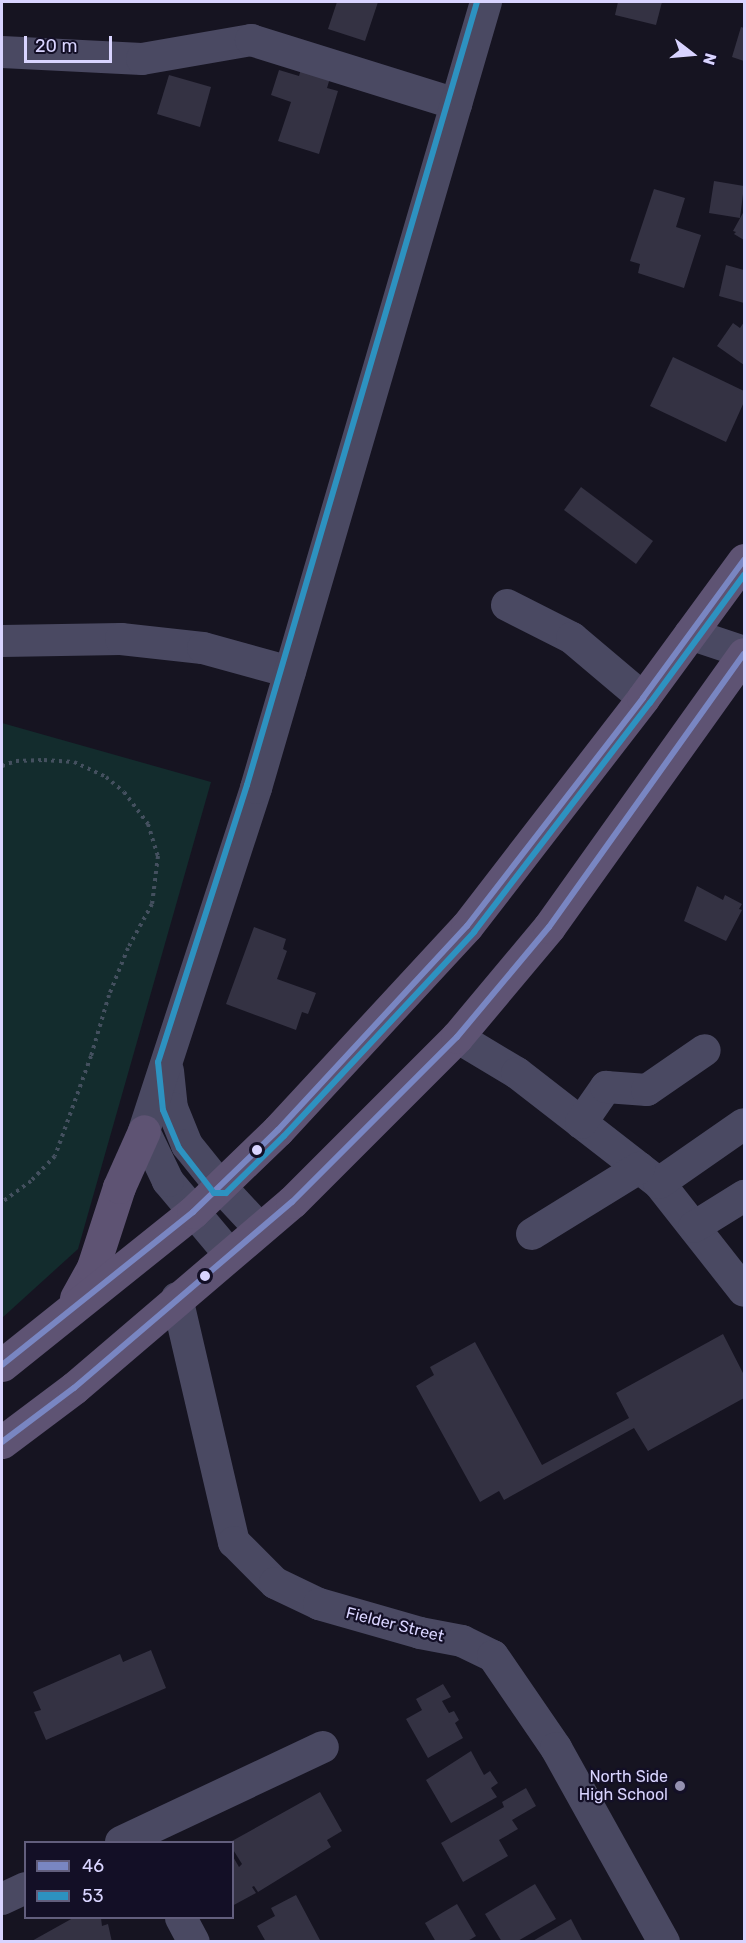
<!DOCTYPE html>
<html>
<head>
<meta charset="utf-8">
<style>
  body { margin:0 }
  #map { position:relative; width:746px; height:1943px; overflow:hidden; background:#161421; font-family:Rubik,sans-serif }
  div>[style] { position:absolute }
  .green>* { inset:0; background:#132c2d }
  .building>* { inset:0; background:#343243 }
  .path>* { height:4px; margin-top:-2px; transform-origin:0; background:repeating-linear-gradient(90deg,#44505f 0 3px,transparent 0 7.5px) }
  .minor>* { height:32px; margin:-16px; padding:0 16px; transform-origin:16px; border-radius:16px; background:#4a4962 }
  .major>* { height:33px; margin:-16.5px; padding:0 16.5px; transform-origin:16.5px; border-radius:16.5px; background:#5e5373 }
  .bus-1>* { height:6px; margin:-3px; padding:0 3px; transform-origin:3px; border-radius:3px; background:#7986c2 }
  .bus-2>* { height:6px; margin:-3px; padding:0 3px; transform-origin:3px; border-radius:3px; background:#2d92c0 }
  .dots>* { width:16px; height:16px; translate:-50% -50%; box-sizing:border-box; border:3px solid #130f26; border-radius:50% }
  span { translate:-50% -50%; white-space:nowrap; text-align:center; line-height:1.15; -webkit-text-stroke:4.5px #130f26; paint-order:stroke }
  .street-label { font-size:16px; color:#d9d4ff }
  .poi-label { font-size:16px; color:#d9d4ff }
  .right { translate:-100% -50%; text-align:right }
  .frame { position:absolute; inset:0; border:3px solid #d9d4ff; pointer-events:none }
  .legend { position:absolute; left:24px; top:1841px; width:210px; height:78px; box-sizing:border-box; background:#130f26; border:2px solid #625e7d; margin:0; padding:8px 10px; list-style:none; font-size:18px; color:#d9d4ff }
  .legend li { display:flex; align-items:center; gap:12px; height:30px }
  .legend b { width:30px; border:2px solid #625e7d }
  .north { position:absolute; left:662px; top:24px; width:60px; height:60px; -webkit-text-stroke:4px #130f26; paint-order:stroke; rotate:106deg; font-size:16px; font-weight:700; line-height:24px; text-align:center; color:#d9d4ff }
  .north::after { content:''; display:block; margin:auto; width:21px; height:27px; background:#d9d4ff; clip-path:polygon(50% 0,100% 100%,50% 72%,0 100%) }
  .scale { position:absolute; left:24px; top:36px; width:88px; height:27px; box-sizing:border-box; border:3px solid #d9d4ff; border-top:0; padding-left:8px; font-size:18px; line-height:21px; white-space:nowrap; color:#d9d4ff; -webkit-text-stroke:4px #130f26; paint-order:stroke }
</style>
</head>
<body>
<div id="map">
  <div class="green">
    <div style="clip-path:polygon(2px 723px,211px 782px,78px 1249px,2px 1318px)"></div>
  </div>
  <div class="building">
    <div style="clip-path:polygon(337px 2px,378px 2px,365px 41px,328px 29px)"></div>
    <div style="clip-path:polygon(618px 2px,662px 2px,656px 25px,615px 15px)"></div>
    <div style="clip-path:polygon(741px 27px,744px 28px,744px 61px,732px 57px)"></div>
    <div style="clip-path:polygon(301px 69px,330px 78px,327px 88px,338px 91px,319px 154px,278px 141px,291px 102px,271px 95px,279px 70px,299px 76px)"></div>
    <div style="clip-path:polygon(169px 75px,211px 87px,200px 127px,157px 114px)"></div>
    <div style="clip-path:polygon(714px 181px,744px 186px,740px 218px,709px 213px)"></div>
    <div style="clip-path:polygon(654px 189px,685px 198px,676px 227px,701px 235px,684px 288px,638px 273px,640px 264px,630px 261px)"></div>
    <div style="clip-path:polygon(744px 211px,744px 240px,734px 234px,736px 232px,733px 231px)"></div>
    <div style="clip-path:polygon(726px 265px,744px 270px,744px 303px,719px 296px)"></div>
    <div style="clip-path:polygon(744px 322px,744px 365px,717px 346px,733px 323px,740px 328px)"></div>
    <div style="clip-path:polygon(673px 357px,744px 391px,744px 402px,726px 442px,650px 406px)"></div>
    <div style="clip-path:polygon(581px 487px,653px 541px,636px 564px,564px 510px)"></div>
    <div style="clip-path:polygon(697px 886px,723px 900px,725px 895px,742px 904px,739px 909px,742px 910px,726px 941px,684px 921px)"></div>
    <div style="clip-path:polygon(254px 927px,286px 939px,283px 949px,287px 951px,277px 979px,316px 993px,308px 1014px,302px 1012px,296px 1030px,226px 1004px)"></div>
    <div style="clip-path:polygon(723px 1334px,744px 1375px,744px 1398px,648px 1451px,634px 1428px,504px 1500px,499px 1491px,480px 1502px,416px 1386px,434px 1375px,430px 1367px,475px 1342px,542px 1465px,629px 1418px,616px 1393px)"></div>
    <div style="clip-path:polygon(151px 1650px,166px 1688px,46px 1740px,34px 1712px,41px 1710px,33px 1692px,120px 1654px,123px 1662px)"></div>
    <div style="clip-path:polygon(443px 1684px,451px 1697px,442px 1701px,449px 1713px,454px 1711px,459px 1720px,455px 1723px,463px 1738px,428px 1758px,406px 1719px,422px 1710px,416px 1699px)"></div>
    <div style="clip-path:polygon(471px 1751px,484px 1775px,490px 1771px,498px 1783px,491px 1788px,497px 1797px,451px 1823px,426px 1780px)"></div>
    <div style="clip-path:polygon(526px 1788px,536px 1806px,512px 1820px,518px 1829px,499px 1840px,508px 1856px,463px 1882px,441px 1843px,504px 1807px,502px 1802px)"></div>
    <div style="clip-path:polygon(320px 1792px,342px 1831px,327px 1840px,331px 1847px,258px 1892px,254px 1886px,252px 1887px,256px 1893px,232px 1906px,232px 1855px,239px 1867px,242px 1864px,232px 1848px,232px 1841px)"></div>
    <div style="clip-path:polygon(535px 1884px,556px 1919px,516px 1942px,502px 1942px,485px 1914px)"></div>
    <div style="clip-path:polygon(296px 1895px,321px 1942px,266px 1942px,257px 1926px,275px 1916px,271px 1908px)"></div>
    <div style="clip-path:polygon(457px 1904px,476px 1936px,466px 1942px,436px 1942px,425px 1923px)"></div>
    <div style="clip-path:polygon(73px 1918px,101px 1918px,102px 1926px,108px 1924px,112px 1942px,30px 1942px)"></div>
    <div style="clip-path:polygon(571px 1919px,583px 1942px,531px 1942px)"></div>
  </div>
  <div class="path">
    <div style="left:2px;top:766px;width:15px;rotate:-20deg"></div>
    <div style="left:16px;top:761px;width:28px;rotate:-2deg"></div>
    <div style="left:44px;top:760px;width:30px;rotate:4deg"></div>
    <div style="left:74px;top:762px;width:35px;rotate:25deg"></div>
    <div style="left:106px;top:777px;width:23px;rotate:40deg"></div>
    <div style="left:124px;top:792px;width:40px;rotate:53deg"></div>
    <div style="left:148px;top:824px;width:34px;rotate:73deg"></div>
    <div style="left:158px;top:856px;width:48px;rotate:97.1deg"></div>
    <div style="left:152px;top:904px;width:50px;rotate:118.6deg"></div>
    <div style="left:128px;top:948px;width:51px;rotate:112deg"></div>
    <div style="left:109px;top:995px;width:64px;rotate:106.4deg"></div>
    <div style="left:91px;top:1056px;width:106px;rotate:109.8deg"></div>
    <div style="left:55px;top:1156px;width:35px;rotate:134deg"></div>
    <div style="left:31px;top:1181px;width:36px;rotate:144deg"></div>
  </div>
  <div class="minor">
    <div style="left:2px;top:52px;width:140px;rotate:2.9deg"></div>
    <div style="left:142px;top:59px;width:111px;rotate:-9.9deg"></div>
    <div style="left:251px;top:40px;width:215px;rotate:17.3deg"></div>
    <div style="left:507px;top:605px;width:73px;rotate:26.9deg"></div>
    <div style="left:572px;top:638px;width:93px;rotate:40.2deg"></div>
    <div style="left:690px;top:634px;width:57px;rotate:18.4deg"></div>
    <div style="left:2px;top:641px;width:119px;rotate:-1deg"></div>
    <div style="left:121px;top:639px;width:82px;rotate:6.3deg"></div>
    <div style="left:203px;top:648px;width:90px;rotate:15.4deg"></div>
    <div style="left:457px;top:1037px;width:70px;rotate:31deg"></div>
    <div style="left:517px;top:1073px;width:180px;rotate:37.8deg"></div>
    <div style="left:659px;top:1183px;width:137px;rotate:51.8deg"></div>
    <div style="left:168px;top:1071px;width:37px;rotate:84deg"></div>
    <div style="left:172px;top:1108px;width:40px;rotate:68deg"></div>
    <div style="left:187px;top:1145px;width:53px;rotate:51.2deg"></div>
    <div style="left:220px;top:1186px;width:59px;rotate:47.1deg"></div>
    <div style="left:581px;top:1123px;width:44px;rotate:-55.2deg"></div>
    <div style="left:606px;top:1087px;width:41px;rotate:4.2deg"></div>
    <div style="left:647px;top:1090px;width:70px;rotate:-34.6deg"></div>
    <div style="left:659px;top:1183px;width:103px;rotate:-34.8deg"></div>
    <div style="left:694px;top:1227px;width:59px;rotate:-31.8deg"></div>
    <div style="left:532px;top:1234px;width:126px;rotate:-31.7deg"></div>
    <div style="left:230px;top:1255px;width:97px;rotate:-130deg"></div>
    <div style="left:168px;top:1181px;width:55px;rotate:-115.6deg"></div>
    <div style="left:144px;top:1131px;width:361px;rotate:-71.9deg"></div>
    <div style="left:256px;top:788px;width:819px;rotate:-73.69deg"></div>
    <div style="left:177px;top:1298px;width:251px;rotate:76.9deg"></div>
    <div style="left:234px;top:1542px;width:58px;rotate:45deg"></div>
    <div style="left:275px;top:1583px;width:49px;rotate:25.5deg"></div>
    <div style="left:319px;top:1604px;width:105px;rotate:16deg"></div>
    <div style="left:420px;top:1633px;width:43px;rotate:10.8deg"></div>
    <div style="left:462px;top:1641px;width:34px;rotate:26deg"></div>
    <div style="left:493px;top:1656px;width:112px;rotate:55.6deg"></div>
    <div style="left:556px;top:1748px;width:222px;rotate:60.9deg"></div>
    <div style="left:121px;top:1842px;width:223px;rotate:-25.2deg"></div>
    <div style="left:2px;top:1899px;width:26px;rotate:-25deg"></div>
    <div style="left:181px;top:1918px;width:27px;rotate:62deg"></div>
  </div>
  <div class="major">
    <div style="left:76px;top:1298px;width:35px;rotate:-61deg"></div>
    <div style="left:93px;top:1267px;width:84px;rotate:-72deg"></div>
    <div style="left:119px;top:1187px;width:61px;rotate:-65.9deg"></div>
    <div style="left:2px;top:1365px;width:245px;rotate:-38.7deg"></div>
    <div style="left:193px;top:1212px;width:118px;rotate:-44deg"></div>
    <div style="left:278px;top:1130px;width:278px;rotate:-47.2deg"></div>
    <div style="left:467px;top:926px;width:288px;rotate:-52.3deg"></div>
    <div style="left:643px;top:698px;width:171px;rotate:-53.8deg"></div>
    <div style="left:2px;top:1442px;width:90px;rotate:-36.9deg"></div>
    <div style="left:74px;top:1388px;width:287px;rotate:-40.5deg"></div>
    <div style="left:292px;top:1202px;width:233px;rotate:-45deg"></div>
    <div style="left:457px;top:1037px;width:143px;rotate:-50.1deg"></div>
    <div style="left:549px;top:927px;width:335px;rotate:-54.5deg"></div>
  </div>
  <div class="bus-1">
    <div style="left:2px;top:1365px;width:245px;rotate:-38.7deg"></div>
    <div style="left:193px;top:1212px;width:118px;rotate:-44deg"></div>
    <div style="left:278px;top:1130px;width:278px;rotate:-47.2deg"></div>
    <div style="left:467px;top:926px;width:288px;rotate:-52.3deg"></div>
    <div style="left:643px;top:698px;width:171px;rotate:-53.8deg"></div>
    <div style="left:2px;top:1442px;width:90px;rotate:-36.9deg"></div>
    <div style="left:74px;top:1388px;width:287px;rotate:-40.5deg"></div>
    <div style="left:292px;top:1202px;width:233px;rotate:-45deg"></div>
    <div style="left:457px;top:1037px;width:143px;rotate:-50.1deg"></div>
    <div style="left:549px;top:927px;width:335px;rotate:-54.5deg"></div>
  </div>
  <div class="bus-2">
    <div style="left:477px;top:2px;width:816px;rotate:106.37deg"></div>
    <div style="left:247px;top:785px;width:291px;rotate:107.8deg"></div>
    <div style="left:158px;top:1062px;width:48px;rotate:84.1deg"></div>
    <div style="left:163px;top:1110px;width:41px;rotate:67.2deg"></div>
    <div style="left:179px;top:1148px;width:57px;rotate:52.1deg"></div>
    <div style="left:214px;top:1193px;width:12px"></div>
    <div style="left:226px;top:1193px;width:81px;rotate:-44.5deg"></div>
    <div style="left:284px;top:1136px;width:279px;rotate:-47deg"></div>
    <div style="left:474px;top:932px;width:289px;rotate:-52.5deg"></div>
    <div style="left:650px;top:703px;width:159px;rotate:-53.7deg"></div>
  </div>
  <div class="dots">
    <div style="left:257px;top:1150px;background:#d9d4ff"></div>
    <div style="left:205px;top:1276px;background:#d9d4ff"></div>
    <div style="left:680px;top:1786px;background:#9591b1"></div>
  </div>
  <div class="street-label">
    <span style="left:395px;top:1625px;rotate:14deg">Fielder Street</span>
  </div>
  <div class="poi-label">
    <span class="right" style="left:668px;top:1786px">North Side<br>High School</span>
  </div>
  <div class="frame"></div>
  <ul class="legend">
  <li><b style="height:8px;background:#7986c2"></b>46</li>
  <li><b style="height:8px;background:#2d92c0"></b>53</li>
  </ul>
  <div class="north">N</div>
  <div class="scale">20 m</div>
</div>
</body>
</html>
